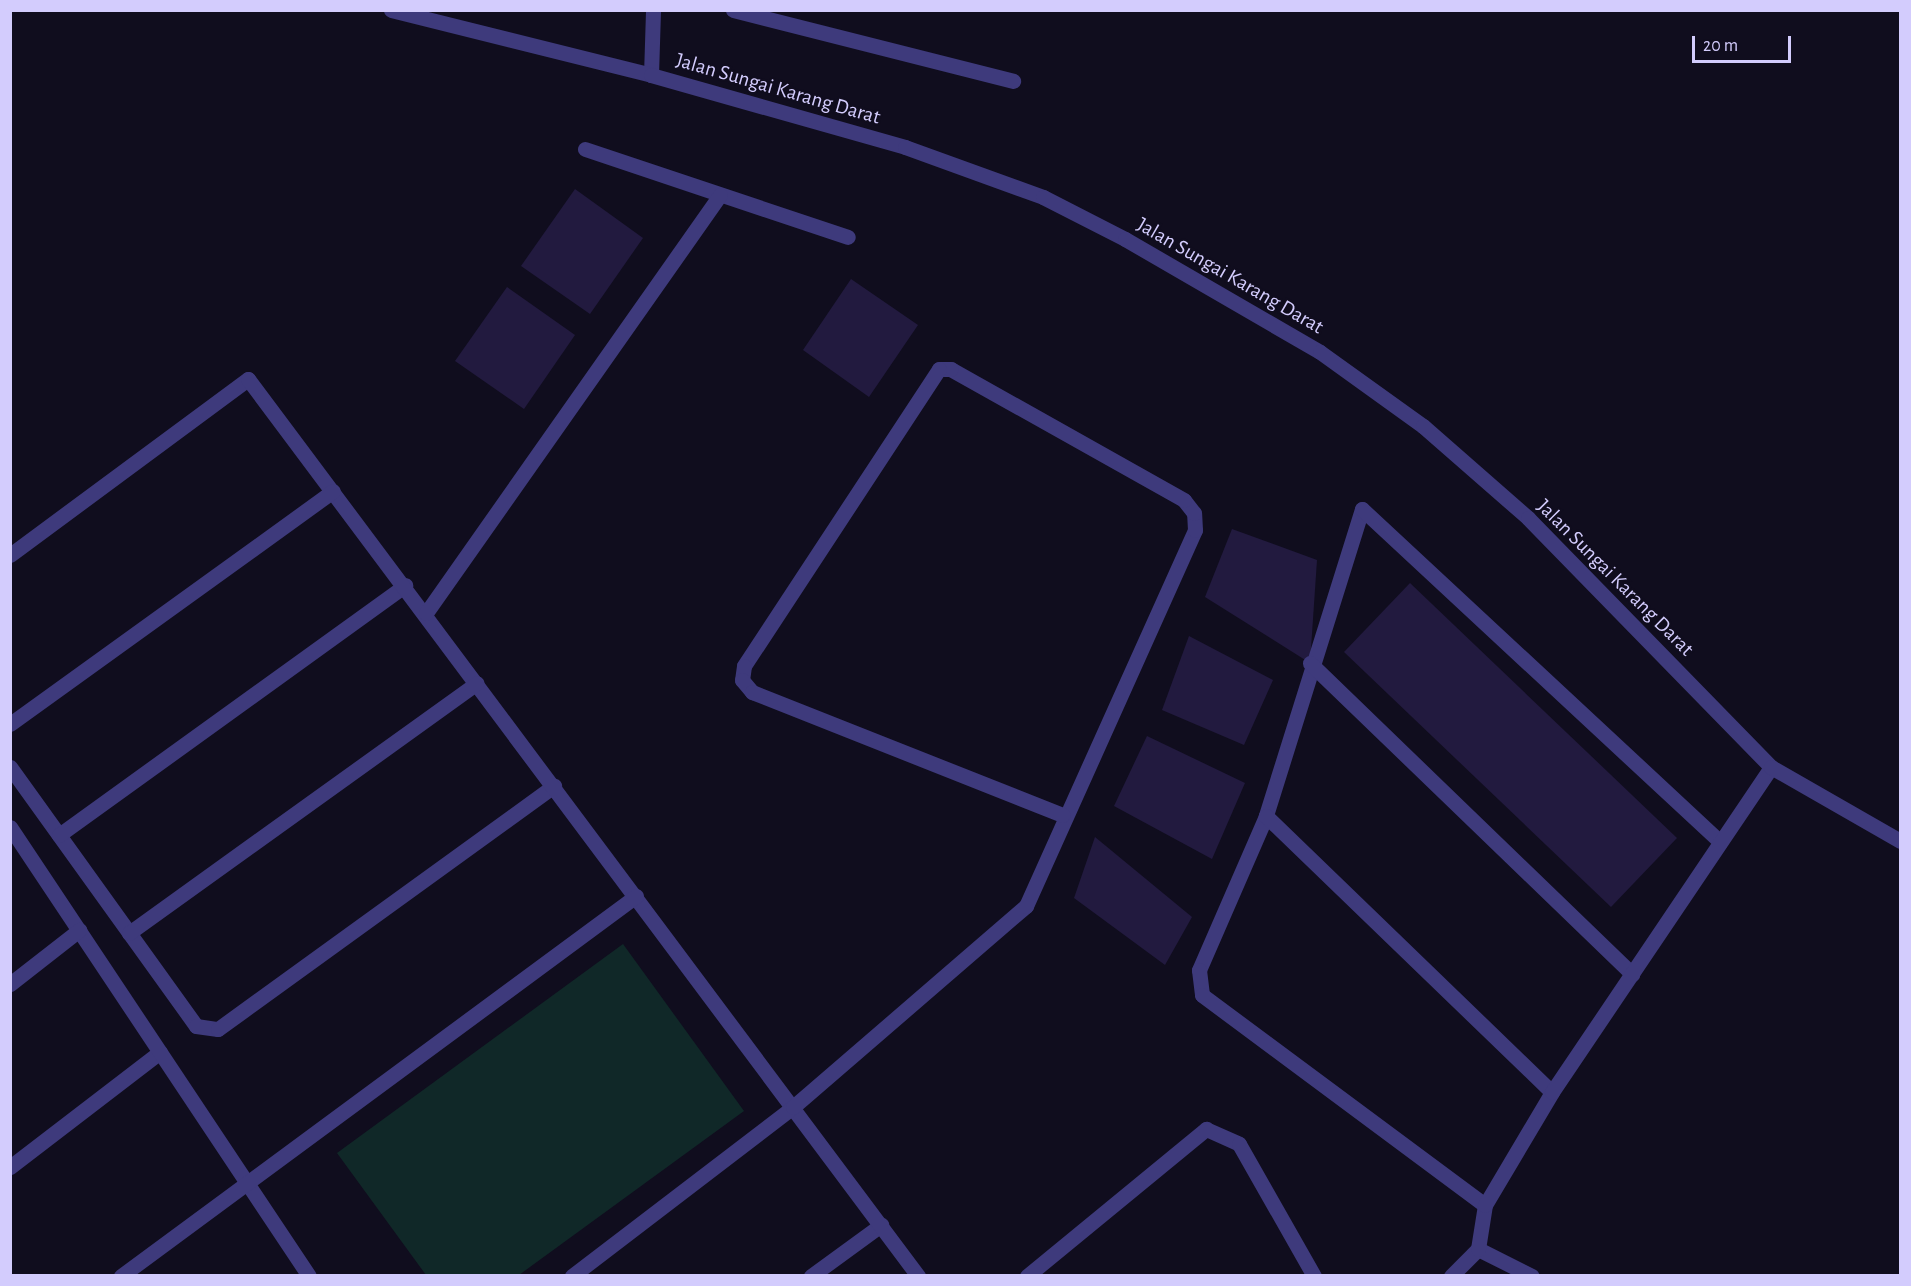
<!DOCTYPE html>
<html>
<head>
<meta charset="utf-8">
<style>
  body { margin:0 }
  #map { position:relative; width:1911px; height:1286px; overflow:hidden; background:#100d1e; font-family:"Alegreya Sans",sans-serif }
  div>[style] { position:absolute }
  .green>* { inset:0; background:#102828 }
  .building>* { inset:0; background:#221a3f }
  .service>* { height:15px; margin:-7.5px; padding:0 7.5px; transform-origin:7.5px; border-radius:7.5px; background:#3e3a7c }
  .minor>* { height:15px; margin:-7.5px; padding:0 7.5px; transform-origin:7.5px; border-radius:7.5px; background:#3e3a7c }
  .tertiary>* { height:15px; margin:-7.5px; padding:0 7.5px; transform-origin:7.5px; border-radius:7.5px; background:#3e3a7c }
  span { translate:-50% -50%; white-space:nowrap; text-align:center; line-height:1.15; -webkit-text-stroke:4.5px #100d1e; paint-order:stroke }
  .street-label { font-size:21px; color:#d3ccfd }
  .frame { position:absolute; inset:0; border:12px solid #d3ccfd; pointer-events:none }
  .scale { position:absolute; left:1692px; top:36px; width:99px; height:27px; box-sizing:border-box; border:3px solid #d3ccfd; border-top:0; padding-left:8px; font-size:18px; line-height:21px; white-space:nowrap; color:#d3ccfd; -webkit-text-stroke:4px #100d1e; paint-order:stroke }
</style>
</head>
<body>
<div id="map">
  <div class="green">
    <div style="clip-path:polygon(623px 944px,744px 1111px,519px 1275px,426px 1275px,337px 1153px)"></div>
  </div>
  <div class="building">
    <div style="clip-path:polygon(575px 189px,643px 238px,590px 314px,521px 266px)"></div>
    <div style="clip-path:polygon(851px 279px,918px 325px,869px 397px,803px 350px)"></div>
    <div style="clip-path:polygon(507px 287px,575px 335px,524px 409px,455px 361px)"></div>
    <div style="clip-path:polygon(1232px 529px,1317px 560px,1310px 663px,1205px 597px)"></div>
    <div style="clip-path:polygon(1410px 583px,1677px 838px,1611px 907px,1344px 652px)"></div>
    <div style="clip-path:polygon(1189px 636px,1273px 680px,1244px 745px,1162px 710px)"></div>
    <div style="clip-path:polygon(1147px 736px,1245px 783px,1212px 859px,1114px 806px)"></div>
    <div style="clip-path:polygon(1095px 837px,1192px 917px,1165px 965px,1074px 898px)"></div>
  </div>
  <div class="service">
    <div style="left:585px;top:149px;width:277px;rotate:18.5deg"></div>
    <div style="left:1362px;top:509px;width:322px;rotate:107.4deg"></div>
    <div style="left:1266px;top:816px;width:168px;rotate:113.5deg"></div>
    <div style="left:1199px;top:970px;width:25px;rotate:83deg"></div>
    <div style="left:1202px;top:995px;width:352px;rotate:36.6deg"></div>
    <div style="left:10px;top:555px;width:296px;rotate:-36.5deg"></div>
    <div style="left:1310px;top:663px;width:448px;rotate:44deg"></div>
    <div style="left:10px;top:767px;width:319px;rotate:54.3deg"></div>
    <div style="left:196px;top:1026px;width:22px;rotate:8deg"></div>
    <div style="left:218px;top:1029px;width:415px;rotate:-35.9deg"></div>
    <div style="left:59px;top:835px;width:427px;rotate:-35.8deg"></div>
    <div style="left:10px;top:1167px;width:189px;rotate:-37.5deg"></div>
    <div style="left:1478px;top:1249px;width:60px;rotate:26.6deg"></div>
    <div style="left:811px;top:1276px;width:87px;rotate:-36.1deg"></div>
  </div>
  <div class="minor">
    <div style="left:733px;top:10px;width:289px;rotate:14.2deg"></div>
    <div style="left:651px;top:75px;width:65px;rotate:-88.2deg"></div>
    <div style="left:248px;top:379px;width:1120px;rotate:53.24deg"></div>
    <div style="left:1362px;top:509px;width:489px;rotate:42.9deg"></div>
    <div style="left:426px;top:613px;width:511px;rotate:-54.88deg"></div>
    <div style="left:10px;top:724px;width:398px;rotate:-35.8deg"></div>
    <div style="left:1266px;top:816px;width:397px;rotate:44deg"></div>
    <div style="left:10px;top:827px;width:539px;rotate:56.34deg"></div>
    <div style="left:129px;top:933px;width:428px;rotate:-35.7deg"></div>
    <div style="left:10px;top:984px;width:88px;rotate:-38deg"></div>
    <div style="left:121px;top:1276px;width:640px;rotate:-36.42deg"></div>
    <div style="left:572px;top:1276px;width:278px;rotate:-37.4deg"></div>
    <div style="left:793px;top:1107px;width:308px;rotate:-40.8deg"></div>
    <div style="left:1026px;top:906px;width:412px;rotate:-65.8deg"></div>
    <div style="left:1195px;top:530px;width:17px;rotate:-93deg"></div>
    <div style="left:1194px;top:513px;width:16px;rotate:-128deg"></div>
    <div style="left:1184px;top:500px;width:267px;rotate:-150.7deg"></div>
    <div style="left:951px;top:369px;width:12px;rotate:180deg"></div>
    <div style="left:939px;top:369px;width:355px;rotate:123.3deg"></div>
    <div style="left:744px;top:666px;width:14px;rotate:98deg"></div>
    <div style="left:742px;top:680px;width:16px;rotate:50deg"></div>
    <div style="left:752px;top:692px;width:334px;rotate:21.6deg"></div>
    <div style="left:1027px;top:1276px;width:232px;rotate:-39.4deg"></div>
    <div style="left:1206px;top:1129px;width:36px;rotate:24deg"></div>
    <div style="left:1239px;top:1144px;width:152px;rotate:60.4deg"></div>
    <div style="left:1451px;top:1276px;width:38px;rotate:-45deg"></div>
    <div style="left:1478px;top:1249px;width:45px;rotate:-81deg"></div>
    <div style="left:1485px;top:1205px;width:131px;rotate:-59.3deg"></div>
    <div style="left:1552px;top:1092px;width:392px;rotate:-56deg"></div>
  </div>
  <div class="tertiary">
    <div style="left:391px;top:10px;width:268px;rotate:14deg"></div>
    <div style="left:651px;top:75px;width:264px;rotate:15.8deg"></div>
    <div style="left:905px;top:147px;width:147px;rotate:19.9deg"></div>
    <div style="left:1043px;top:197px;width:92px;rotate:27.1deg"></div>
    <div style="left:1125px;top:239px;width:225px;rotate:30.1deg"></div>
    <div style="left:1320px;top:352px;width:127px;rotate:35.7deg"></div>
    <div style="left:1423px;top:426px;width:140px;rotate:41.2deg"></div>
    <div style="left:1528px;top:518px;width:348px;rotate:45.7deg"></div>
    <div style="left:1771px;top:767px;width:149px;rotate:29.8deg"></div>
  </div>
  <div class="street-label">
    <span style="left:778px;top:89px;rotate:16deg">Jalan Sungai Karang Darat</span>
    <span style="left:1230px;top:276px;rotate:30deg">Jalan Sungai Karang Darat</span>
    <span style="left:1615px;top:578px;rotate:45deg">Jalan Sungai Karang Darat</span>
  </div>
  <div class="frame"></div>
  <div class="scale">20 m</div>
</div>
</body>
</html>
